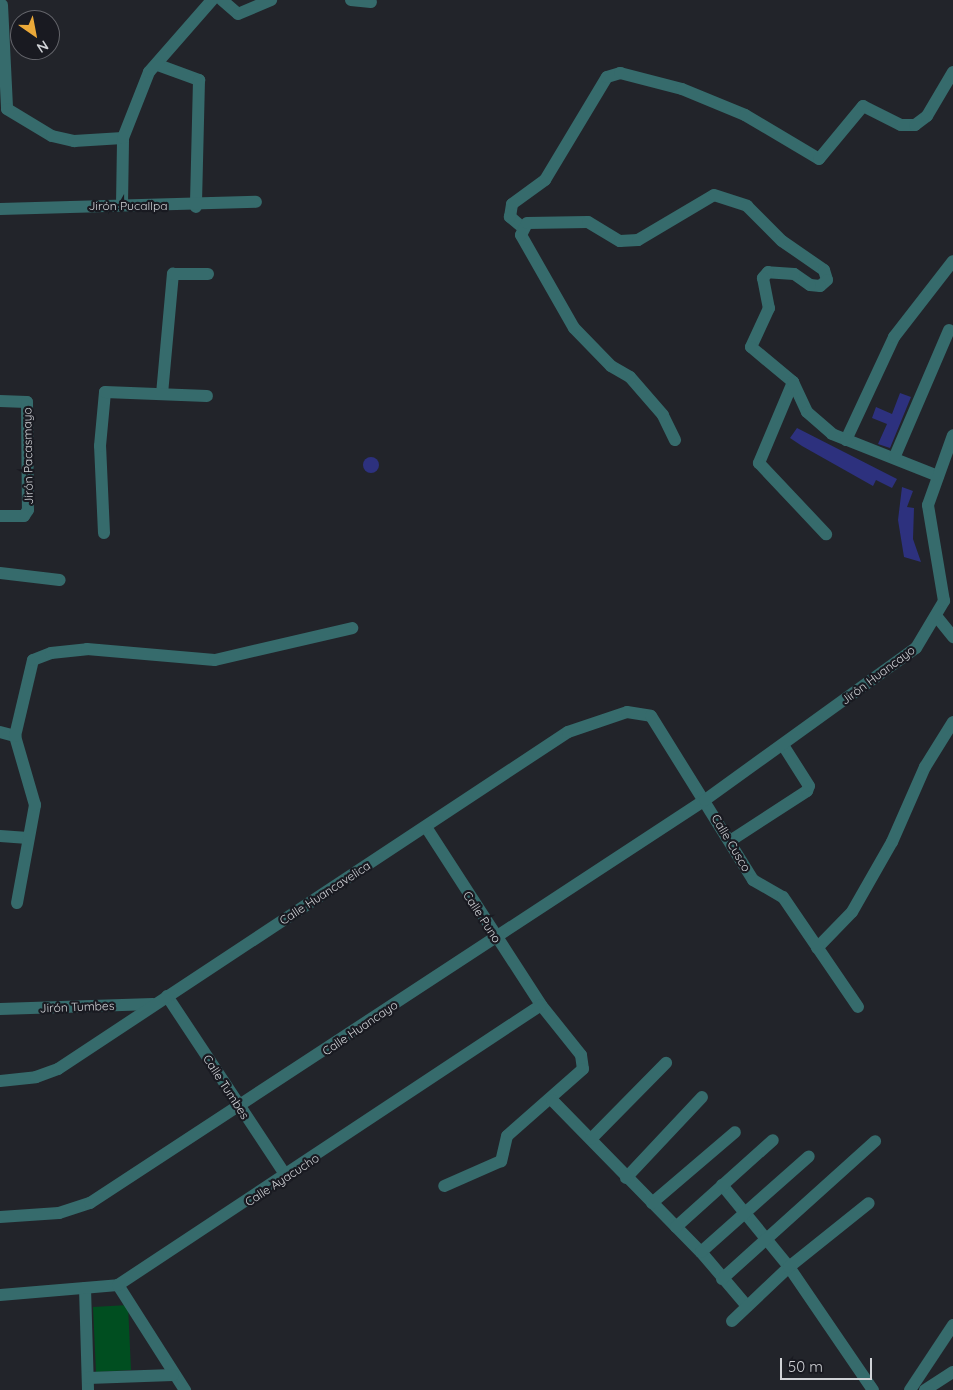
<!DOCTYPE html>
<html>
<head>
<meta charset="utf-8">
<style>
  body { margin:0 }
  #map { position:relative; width:953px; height:1390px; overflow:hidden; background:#22242a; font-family:Quicksand,sans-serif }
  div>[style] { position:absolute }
  .green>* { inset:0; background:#004e20 }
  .building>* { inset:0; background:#2d317e }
  .round { border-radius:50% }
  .minor>* { height:12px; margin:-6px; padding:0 6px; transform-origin:6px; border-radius:6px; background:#366b6c }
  span { translate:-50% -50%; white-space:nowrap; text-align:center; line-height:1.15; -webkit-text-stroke:4.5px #191a21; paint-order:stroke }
  .street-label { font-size:12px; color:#d1d3d7 }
  .north { position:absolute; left:10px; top:10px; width:50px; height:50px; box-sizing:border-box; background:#191a21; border:1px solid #63646a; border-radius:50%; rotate:147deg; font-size:14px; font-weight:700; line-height:20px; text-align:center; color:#d1d3d7 }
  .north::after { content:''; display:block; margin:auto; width:18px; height:22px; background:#eba939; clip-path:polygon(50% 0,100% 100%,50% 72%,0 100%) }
  .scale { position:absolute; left:780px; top:1358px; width:92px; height:22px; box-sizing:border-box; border:2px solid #d1d3d7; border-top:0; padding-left:6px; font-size:15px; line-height:18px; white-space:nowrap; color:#d1d3d7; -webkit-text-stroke:4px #191a21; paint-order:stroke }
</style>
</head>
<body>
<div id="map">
  <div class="green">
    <div style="clip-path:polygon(128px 1305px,131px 1370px,96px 1372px,93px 1307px)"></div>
  </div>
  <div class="building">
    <div style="clip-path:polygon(900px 393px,911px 397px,890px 448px,878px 444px,887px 424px,872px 418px,876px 407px,892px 414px)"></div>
    <div style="clip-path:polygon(797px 428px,897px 479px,892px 488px,876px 480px,873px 486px,802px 446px,790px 438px)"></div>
    <div class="round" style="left:363px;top:457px;width:16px;height:16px"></div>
    <div style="clip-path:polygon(902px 487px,913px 491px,907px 507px,914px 508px,913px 539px,921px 562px,904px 557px,898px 520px)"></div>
  </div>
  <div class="minor">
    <div style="left:222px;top:0;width:21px;rotate:41deg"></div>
    <div style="left:238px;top:14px;width:36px;rotate:-23deg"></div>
    <div style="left:351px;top:0;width:20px;rotate:6deg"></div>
    <div style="left:2px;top:5px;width:104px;rotate:87.2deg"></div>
    <div style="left:7px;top:109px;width:52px;rotate:31deg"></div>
    <div style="left:52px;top:136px;width:23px;rotate:13deg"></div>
    <div style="left:74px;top:141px;width:49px;rotate:-3.5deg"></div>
    <div style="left:158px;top:65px;width:44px;rotate:20.1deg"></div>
    <div style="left:199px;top:80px;width:127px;rotate:91.4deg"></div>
    <div style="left:122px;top:205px;width:67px;rotate:-89.1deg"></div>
    <div style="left:123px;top:138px;width:71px;rotate:-68.5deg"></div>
    <div style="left:149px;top:72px;width:96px;rotate:-48.8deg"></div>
    <div style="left:0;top:209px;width:256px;rotate:-1.6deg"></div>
    <div style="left:522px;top:227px;width:16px;rotate:-140deg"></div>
    <div style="left:510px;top:217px;width:13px;rotate:-81deg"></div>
    <div style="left:512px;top:204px;width:41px;rotate:-36deg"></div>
    <div style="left:545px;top:180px;width:120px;rotate:-59deg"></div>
    <div style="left:607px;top:77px;width:14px;rotate:-17deg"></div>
    <div style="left:620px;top:73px;width:64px;rotate:14.5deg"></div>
    <div style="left:682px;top:89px;width:68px;rotate:22.4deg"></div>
    <div style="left:745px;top:115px;width:86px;rotate:30.7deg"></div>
    <div style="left:819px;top:159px;width:69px;rotate:-50.3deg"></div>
    <div style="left:863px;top:106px;width:42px;rotate:26.6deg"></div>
    <div style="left:901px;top:125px;width:14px"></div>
    <div style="left:915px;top:125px;width:15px;rotate:-37deg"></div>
    <div style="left:927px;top:116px;width:51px;rotate:-59.4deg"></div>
    <div style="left:793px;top:382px;width:88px;rotate:112.8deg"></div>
    <div style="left:759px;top:463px;width:98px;rotate:46.7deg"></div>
    <div style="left:162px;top:394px;width:121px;rotate:-84.8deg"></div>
    <div style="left:173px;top:274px;width:35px"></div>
    <div style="left:0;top:401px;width:27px;rotate:2deg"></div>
    <div style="left:27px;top:402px;width:108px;rotate:89.5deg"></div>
    <div style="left:28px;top:510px;width:7px;rotate:124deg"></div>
    <div style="left:24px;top:516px;width:24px;rotate:180deg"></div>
    <div style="left:675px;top:440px;width:28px;rotate:-116deg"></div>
    <div style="left:663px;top:415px;width:50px;rotate:-131deg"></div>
    <div style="left:630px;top:377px;width:22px;rotate:-150deg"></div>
    <div style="left:611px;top:366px;width:53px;rotate:-134.2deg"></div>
    <div style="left:574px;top:328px;width:107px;rotate:-119.7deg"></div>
    <div style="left:521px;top:235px;width:13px;rotate:-63deg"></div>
    <div style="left:527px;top:223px;width:61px;rotate:-0.9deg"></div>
    <div style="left:588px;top:222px;width:37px;rotate:31deg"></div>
    <div style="left:620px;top:241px;width:18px;rotate:-3deg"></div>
    <div style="left:638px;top:240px;width:88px;rotate:-30.6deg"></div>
    <div style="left:714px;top:195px;width:35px;rotate:18deg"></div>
    <div style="left:747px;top:206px;width:49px;rotate:45deg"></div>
    <div style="left:782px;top:241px;width:51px;rotate:34.6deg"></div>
    <div style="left:824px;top:270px;width:10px;rotate:73deg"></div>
    <div style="left:827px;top:280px;width:9px;rotate:139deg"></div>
    <div style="left:820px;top:286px;width:10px;rotate:-174deg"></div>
    <div style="left:810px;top:285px;width:19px;rotate:-145deg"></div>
    <div style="left:794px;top:274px;width:26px;rotate:-176deg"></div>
    <div style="left:768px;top:272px;width:8px;rotate:130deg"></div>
    <div style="left:763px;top:278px;width:31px;rotate:79deg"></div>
    <div style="left:769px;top:308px;width:43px;rotate:114.8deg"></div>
    <div style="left:751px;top:347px;width:55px;rotate:39.8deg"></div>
    <div style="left:793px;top:382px;width:33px;rotate:65deg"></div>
    <div style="left:807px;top:412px;width:33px;rotate:41deg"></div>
    <div style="left:832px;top:434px;width:114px;rotate:21.6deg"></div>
    <div style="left:846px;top:440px;width:114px;rotate:-65deg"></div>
    <div style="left:894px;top:337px;width:96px;rotate:-52.2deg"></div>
    <div style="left:895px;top:456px;width:137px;rotate:-66.8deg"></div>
    <div style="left:104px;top:533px;width:87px;rotate:-92.6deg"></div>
    <div style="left:100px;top:446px;width:54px;rotate:-84.7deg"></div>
    <div style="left:105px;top:392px;width:102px;rotate:2.2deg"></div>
    <div style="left:0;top:573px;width:60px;rotate:6.7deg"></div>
    <div style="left:937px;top:617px;width:26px;rotate:51deg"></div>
    <div style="left:0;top:732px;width:16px;rotate:15deg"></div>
    <div style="left:426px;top:827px;width:212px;rotate:57.1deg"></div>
    <div style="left:541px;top:1005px;width:64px;rotate:51.3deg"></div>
    <div style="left:581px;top:1055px;width:14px;rotate:82deg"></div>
    <div style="left:583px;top:1069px;width:101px;rotate:138.6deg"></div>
    <div style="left:507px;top:1136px;width:26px;rotate:103deg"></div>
    <div style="left:501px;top:1161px;width:62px;rotate:156.3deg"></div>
    <div style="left:0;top:836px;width:28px;rotate:4deg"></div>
    <div style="left:730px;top:841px;width:92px;rotate:-33deg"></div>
    <div style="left:807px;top:791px;width:5px;rotate:-68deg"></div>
    <div style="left:809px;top:786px;width:49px;rotate:-122.4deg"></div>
    <div style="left:17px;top:903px;width:100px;rotate:-79.6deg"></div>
    <div style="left:35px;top:805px;width:72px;rotate:-106.2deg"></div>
    <div style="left:15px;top:736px;width:78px;rotate:-76.7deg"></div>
    <div style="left:33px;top:660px;width:19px;rotate:-21deg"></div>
    <div style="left:51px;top:653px;width:36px;rotate:-6deg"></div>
    <div style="left:87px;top:649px;width:128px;rotate:4.9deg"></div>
    <div style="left:215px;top:660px;width:141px;rotate:-13.1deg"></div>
    <div style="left:817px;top:948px;width:50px;rotate:-45.8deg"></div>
    <div style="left:852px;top:912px;width:81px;rotate:-60.3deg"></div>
    <div style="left:892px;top:842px;width:82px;rotate:-66.3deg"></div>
    <div style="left:925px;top:767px;width:53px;rotate:-58.1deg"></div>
    <div style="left:167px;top:996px;width:217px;rotate:56.5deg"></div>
    <div style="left:0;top:1009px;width:153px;rotate:-1.9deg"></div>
    <div style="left:0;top:1081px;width:36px;rotate:-6deg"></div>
    <div style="left:36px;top:1077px;width:23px;rotate:-20deg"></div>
    <div style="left:58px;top:1069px;width:611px;rotate:-33.46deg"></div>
    <div style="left:568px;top:732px;width:62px;rotate:-18.7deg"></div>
    <div style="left:627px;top:712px;width:24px;rotate:9deg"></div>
    <div style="left:651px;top:716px;width:193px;rotate:58.1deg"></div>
    <div style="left:753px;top:880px;width:34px;rotate:30deg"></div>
    <div style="left:783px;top:897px;width:133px;rotate:55.7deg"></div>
    <div style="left:552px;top:1100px;width:213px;rotate:45.6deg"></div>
    <div style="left:701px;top:1252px;width:71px;rotate:49.6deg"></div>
    <div style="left:591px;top:1139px;width:107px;rotate:-45.4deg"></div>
    <div style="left:626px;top:1178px;width:111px;rotate:-46.8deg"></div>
    <div style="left:722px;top:1185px;width:106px;rotate:50.7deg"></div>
    <div style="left:789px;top:1267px;width:149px;rotate:55.7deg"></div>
    <div style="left:652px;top:1203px;width:109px;rotate:-40.5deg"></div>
    <div style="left:0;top:1217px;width:59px;rotate:-3.9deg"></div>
    <div style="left:59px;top:1213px;width:33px;rotate:-18deg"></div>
    <div style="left:90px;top:1203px;width:735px;rotate:-33.24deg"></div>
    <div style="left:705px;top:800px;width:260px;rotate:-35.8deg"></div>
    <div style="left:916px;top:648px;width:55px;rotate:-59.2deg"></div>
    <div style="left:944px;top:601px;width:97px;rotate:-99.5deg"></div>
    <div style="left:928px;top:505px;width:74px;rotate:-70.3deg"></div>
    <div style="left:676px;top:1227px;width:130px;rotate:-41.9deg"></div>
    <div style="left:701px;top:1252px;width:144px;rotate:-41.6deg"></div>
    <div style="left:722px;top:1279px;width:206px;rotate:-42deg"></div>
    <div style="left:118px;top:1285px;width:125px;rotate:57.5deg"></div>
    <div style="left:85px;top:1288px;width:102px;rotate:88.3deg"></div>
    <div style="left:0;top:1295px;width:118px;rotate:-4.8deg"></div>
    <div style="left:118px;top:1285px;width:507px;rotate:-33.5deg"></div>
    <div style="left:732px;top:1321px;width:79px;rotate:-43.5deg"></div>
    <div style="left:789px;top:1267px;width:102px;rotate:-38.7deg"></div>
    <div style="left:88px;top:1378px;width:85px;rotate:-2deg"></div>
    <div style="left:910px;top:1390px;width:78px;rotate:-56.5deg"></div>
    <div style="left:925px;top:1390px;width:33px;rotate:-33deg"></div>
  </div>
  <div class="street-label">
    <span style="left:128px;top:206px">Jirón Pucallpa</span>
    <span style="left:28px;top:456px;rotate:-91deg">Jirón Pacasmayo</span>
    <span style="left:878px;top:675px;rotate:-37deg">Jirón Huancayo</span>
    <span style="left:731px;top:843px;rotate:59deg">Calle Cusco</span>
    <span style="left:325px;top:893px;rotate:-33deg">Calle Huancavelica</span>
    <span style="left:482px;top:917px;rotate:57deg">Calle Puno</span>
    <span style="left:77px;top:1007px;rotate:-2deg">Jirón Tumbes</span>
    <span style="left:360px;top:1028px;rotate:-34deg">Calle Huancayo</span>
    <span style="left:226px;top:1087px;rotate:57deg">Calle Tumbes</span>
    <span style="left:282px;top:1180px;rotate:-33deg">Calle Ayacucho</span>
  </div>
  <div class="north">N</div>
  <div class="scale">50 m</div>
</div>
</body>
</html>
